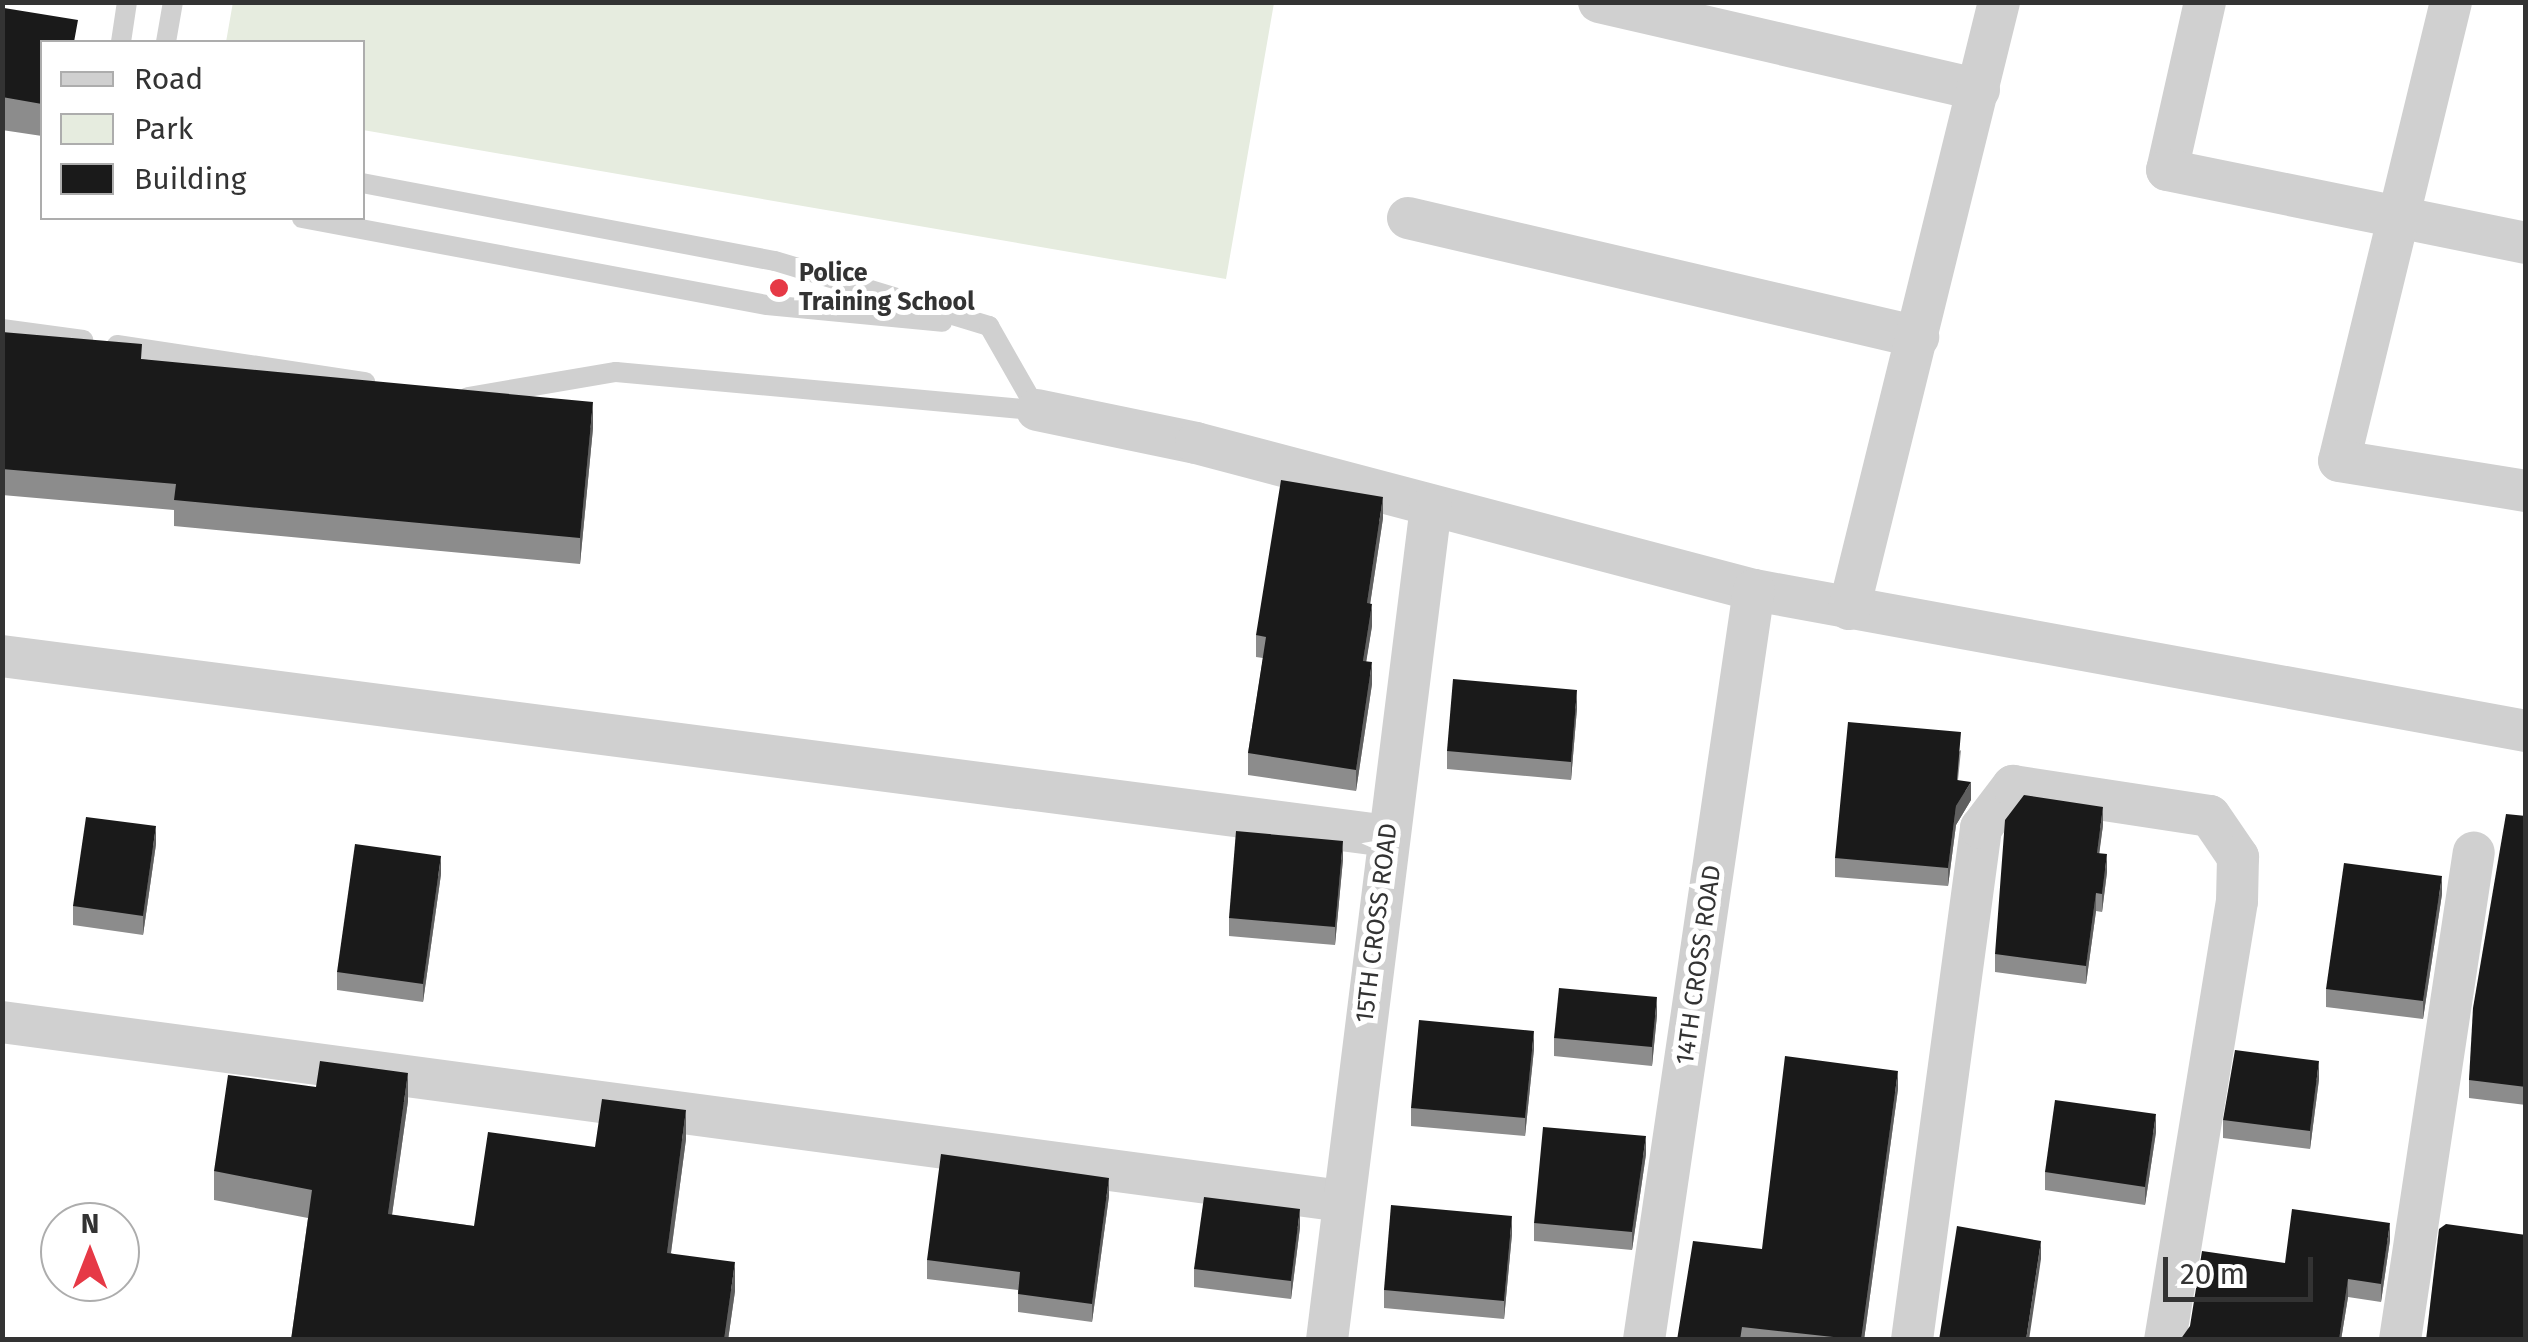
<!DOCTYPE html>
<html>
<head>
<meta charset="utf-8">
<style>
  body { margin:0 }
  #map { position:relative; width:2528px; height:1342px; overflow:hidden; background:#fff; font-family:"Fira Sans",sans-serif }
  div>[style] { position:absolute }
  .green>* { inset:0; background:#e6ecdf }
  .service>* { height:20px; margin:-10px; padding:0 10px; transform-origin:10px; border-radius:10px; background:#d0d0d0 }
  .minor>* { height:42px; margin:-21px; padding:0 21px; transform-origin:21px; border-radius:21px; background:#d0d0d0 }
  .wall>* { inset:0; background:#8c8c8c }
  .shaded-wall>* { inset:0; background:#5f5f5f }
  .building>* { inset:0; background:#1a1a1a }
  .dots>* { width:28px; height:28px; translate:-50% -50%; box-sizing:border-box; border:5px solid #fff; border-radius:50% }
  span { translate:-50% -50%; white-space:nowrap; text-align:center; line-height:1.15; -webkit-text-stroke:10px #fff; paint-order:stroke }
  .poi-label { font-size:25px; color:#333; font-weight:700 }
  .left { translate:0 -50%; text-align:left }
  .street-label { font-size:25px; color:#333 }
  .frame { position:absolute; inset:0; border:5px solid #333; pointer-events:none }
  .legend { position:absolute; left:40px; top:40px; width:325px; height:180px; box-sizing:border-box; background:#fff; border:2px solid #adadad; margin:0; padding:12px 18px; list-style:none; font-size:30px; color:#333 }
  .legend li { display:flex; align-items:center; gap:20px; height:50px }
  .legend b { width:50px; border:2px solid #adadad }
  .north { position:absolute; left:40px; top:1202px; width:100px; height:100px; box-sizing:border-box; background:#fff; border:2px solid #adadad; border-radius:50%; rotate:0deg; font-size:28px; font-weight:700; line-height:40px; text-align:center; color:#333 }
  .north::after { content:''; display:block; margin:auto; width:35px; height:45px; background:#e63946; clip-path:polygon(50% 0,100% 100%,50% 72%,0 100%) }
  .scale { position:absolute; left:2163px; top:1257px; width:150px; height:45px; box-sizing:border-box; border:5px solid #333; border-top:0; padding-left:12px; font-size:30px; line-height:35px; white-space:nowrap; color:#333; -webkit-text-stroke:8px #fff; paint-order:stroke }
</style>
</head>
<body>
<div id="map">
  <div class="green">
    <div style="clip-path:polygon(233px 2px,1274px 2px,1274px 3px,1226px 279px,363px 130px,362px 42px,226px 42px)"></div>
  </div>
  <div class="service">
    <div style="left:121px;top:42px;width:40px;rotate:-81.5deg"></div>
    <div style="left:166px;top:42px;width:41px;rotate:-80.1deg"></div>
    <div style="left:362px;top:183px;width:420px;rotate:10.7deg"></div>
    <div style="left:775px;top:261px;width:224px;rotate:16.9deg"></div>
    <div style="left:989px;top:326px;width:97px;rotate:60.3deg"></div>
    <div style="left:302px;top:218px;width:473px;rotate:10.6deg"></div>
    <div style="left:767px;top:305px;width:176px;rotate:5.5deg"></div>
    <div style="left:2px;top:329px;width:82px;rotate:7.7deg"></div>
    <div style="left:117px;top:345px;width:251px;rotate:8.5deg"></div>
    <div style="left:468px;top:397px;width:150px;rotate:-9.6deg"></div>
    <div style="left:616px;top:372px;width:423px;rotate:5.2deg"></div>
  </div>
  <div class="minor">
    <div style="left:1599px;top:2px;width:390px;rotate:13deg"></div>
    <div style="left:2205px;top:2px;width:172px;rotate:102.7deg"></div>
    <div style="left:2167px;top:170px;width:366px;rotate:11.5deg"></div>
    <div style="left:2451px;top:2px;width:472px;rotate:103.7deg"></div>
    <div style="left:2339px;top:461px;width:189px;rotate:9.1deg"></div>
    <div style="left:1408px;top:218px;width:524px;rotate:13.13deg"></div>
    <div style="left:1037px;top:410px;width:162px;rotate:11.7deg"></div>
    <div style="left:1196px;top:443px;width:577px;rotate:14.76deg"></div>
    <div style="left:1754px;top:590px;width:785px;rotate:10.35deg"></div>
    <div style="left:1849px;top:609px;width:625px;rotate:-76.12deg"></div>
    <div style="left:2px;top:656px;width:1398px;rotate:7.4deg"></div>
    <div style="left:2px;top:1022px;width:1352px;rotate:7.61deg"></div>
    <div style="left:1327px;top:1340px;width:840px;rotate:-82.89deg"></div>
    <div style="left:1644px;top:1340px;width:758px;rotate:-81.66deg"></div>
    <div style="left:1912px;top:1340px;width:517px;rotate:-82.32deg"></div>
    <div style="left:1981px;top:828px;width:53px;rotate:-52.7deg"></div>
    <div style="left:2013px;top:786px;width:199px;rotate:8.7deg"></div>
    <div style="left:2210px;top:816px;width:50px;rotate:55.7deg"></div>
    <div style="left:2238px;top:857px;width:44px;rotate:91.3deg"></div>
    <div style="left:2237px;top:901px;width:445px;rotate:99.3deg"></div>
    <div style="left:2400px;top:1340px;width:493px;rotate:-81.4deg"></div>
  </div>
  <div class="wall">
    <div style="clip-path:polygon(2px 21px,78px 42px,42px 42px,42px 136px,2px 130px)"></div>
    <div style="clip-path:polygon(2px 332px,142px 359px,593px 428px,580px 564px,174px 526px,174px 510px,2px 495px)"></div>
    <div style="clip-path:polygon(1383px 518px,1370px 604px,1372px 626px,1366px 661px,1372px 684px,1356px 791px,1248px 775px,1248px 753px,1263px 658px,1256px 657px,1256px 635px)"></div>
    <div style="clip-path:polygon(1577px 708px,1571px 780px,1447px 769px,1447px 751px)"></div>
    <div style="clip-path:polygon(1961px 750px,1958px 780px,1971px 800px,1956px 825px,1948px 886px,1835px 877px,1835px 858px)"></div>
    <div style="clip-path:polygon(2526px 816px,2526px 1105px,2469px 1098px,2469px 1080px)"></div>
    <div style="clip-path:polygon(2103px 825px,2099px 853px,2107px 872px,2102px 912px,2096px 911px,2086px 984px,1995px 972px,1995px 954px)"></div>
    <div style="clip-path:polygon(156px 844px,143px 935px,73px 925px,73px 906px)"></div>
    <div style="clip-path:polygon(1343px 859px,1335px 945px,1229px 936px,1229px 918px)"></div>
    <div style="clip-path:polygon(441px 874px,423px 1002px,337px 990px,337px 972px)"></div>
    <div style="clip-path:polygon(2442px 894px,2423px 1019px,2326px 1007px,2326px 989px)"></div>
    <div style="clip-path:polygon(1657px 1015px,1652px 1066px,1554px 1056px,1554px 1038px)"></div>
    <div style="clip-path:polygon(1534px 1049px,1525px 1136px,1411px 1126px,1411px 1108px)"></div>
    <div style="clip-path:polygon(2319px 1079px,2310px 1149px,2223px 1138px,2223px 1120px)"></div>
    <div style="clip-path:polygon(1898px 1089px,1864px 1340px,1677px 1340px,1762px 1249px)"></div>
    <div style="clip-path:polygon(408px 1101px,392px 1215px,474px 1226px,595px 1147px,686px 1139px,671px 1253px,735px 1291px,728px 1340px,291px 1340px,308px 1218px,214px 1200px,214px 1171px)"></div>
    <div style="clip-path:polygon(2156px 1132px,2145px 1205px,2045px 1190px,2045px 1172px)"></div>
    <div style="clip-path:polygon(1646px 1154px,1632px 1250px,1534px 1241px,1534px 1223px)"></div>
    <div style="clip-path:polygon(1109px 1196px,1092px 1322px,1018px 1312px,1018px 1290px,927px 1279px,927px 1260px)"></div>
    <div style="clip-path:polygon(1300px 1227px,1291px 1299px,1194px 1287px,1194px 1269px)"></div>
    <div style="clip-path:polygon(1512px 1234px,1504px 1319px,1384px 1308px,1384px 1290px)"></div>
    <div style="clip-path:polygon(2390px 1240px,2381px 1302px,2348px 1297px,2341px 1340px,2180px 1340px,2285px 1263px)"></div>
  </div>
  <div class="shaded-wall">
    <div style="clip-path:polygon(593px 402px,593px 428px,580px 564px,580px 538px)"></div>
    <div style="clip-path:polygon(1383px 497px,1383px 518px,1367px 625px,1367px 603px)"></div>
    <div style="clip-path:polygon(1372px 604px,1372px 626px,1363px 682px,1363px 661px)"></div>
    <div style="clip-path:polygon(1372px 662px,1372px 684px,1356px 791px,1356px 770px)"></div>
    <div style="clip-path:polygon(1577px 690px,1577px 708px,1571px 780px,1571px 762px)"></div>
    <div style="clip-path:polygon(1971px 782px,1971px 800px,1956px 825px,1948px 886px,1948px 868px,1956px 806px)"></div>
    <div style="clip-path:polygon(2103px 807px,2103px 825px,2097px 871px,2097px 853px)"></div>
    <div style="clip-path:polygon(156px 826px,156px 844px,143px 935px,143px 916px)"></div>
    <div style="clip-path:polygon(1343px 841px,1343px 859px,1335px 945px,1335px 927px)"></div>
    <div style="clip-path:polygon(2107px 854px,2107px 872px,2102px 912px,2102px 894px)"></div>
    <div style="clip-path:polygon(441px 856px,441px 874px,423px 1002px,423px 984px)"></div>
    <div style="clip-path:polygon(2442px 876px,2442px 894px,2423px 1019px,2423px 1001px)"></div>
    <div style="clip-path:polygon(2096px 893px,2096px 911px,2086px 984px,2086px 966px)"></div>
    <div style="clip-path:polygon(1657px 997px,1657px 1015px,1652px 1066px,1652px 1047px)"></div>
    <div style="clip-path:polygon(1534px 1031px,1534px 1049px,1525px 1136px,1525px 1118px)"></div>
    <div style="clip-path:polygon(2319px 1061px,2319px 1079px,2310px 1149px,2310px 1131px)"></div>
    <div style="clip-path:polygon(1898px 1071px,1898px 1089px,1864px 1340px,1861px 1340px)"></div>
    <div style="clip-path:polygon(408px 1073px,408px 1101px,388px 1243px,388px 1214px)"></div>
    <div style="clip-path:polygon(686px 1110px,686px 1139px,667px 1282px,667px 1253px)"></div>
    <div style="clip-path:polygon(2156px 1114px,2156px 1132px,2145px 1205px,2145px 1187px)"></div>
    <div style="clip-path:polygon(1646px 1136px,1646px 1154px,1632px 1250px,1632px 1232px)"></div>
    <div style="clip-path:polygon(1109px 1178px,1109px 1196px,1092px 1322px,1092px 1304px)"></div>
    <div style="clip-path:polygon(1300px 1209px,1300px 1227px,1291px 1299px,1291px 1281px)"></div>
    <div style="clip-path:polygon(1512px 1216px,1512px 1234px,1504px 1319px,1504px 1301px)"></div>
    <div style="clip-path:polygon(2390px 1223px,2390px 1240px,2381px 1302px,2381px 1284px)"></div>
    <div style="clip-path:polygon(2041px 1241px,2041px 1259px,2029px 1340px,2026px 1340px)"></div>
    <div style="clip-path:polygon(735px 1262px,735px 1291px,728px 1340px,724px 1340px)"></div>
    <div style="clip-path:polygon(2348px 1279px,2348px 1297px,2341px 1340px,2339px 1340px)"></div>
  </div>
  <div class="building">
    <div style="clip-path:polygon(4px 8px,78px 20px,74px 42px,42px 42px,42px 104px,2px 97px,2px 21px)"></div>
    <div style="clip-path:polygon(2px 332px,142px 344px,141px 359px,593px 402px,580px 538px,174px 500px,176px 484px,2px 469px)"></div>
    <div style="clip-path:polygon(1281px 480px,1383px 497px,1367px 603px,1372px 604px,1363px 661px,1372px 662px,1356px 770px,1248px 753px,1266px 637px,1256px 635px)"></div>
    <div style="clip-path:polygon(1453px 679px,1577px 690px,1571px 762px,1447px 751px)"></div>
    <div style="clip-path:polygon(1848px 722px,1961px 732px,1957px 780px,1971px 782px,1956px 806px,1948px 868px,1835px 858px)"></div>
    <div style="clip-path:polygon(2024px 795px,2103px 807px,2097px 853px,2107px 854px,2102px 894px,2096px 893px,2086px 966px,1995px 954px,2005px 820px)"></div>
    <div style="clip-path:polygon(2506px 814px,2526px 816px,2526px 1087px,2469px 1080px,2473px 1008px)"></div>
    <div style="clip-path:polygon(86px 817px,156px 826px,143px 916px,73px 906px)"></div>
    <div style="clip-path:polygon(1236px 831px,1343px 841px,1335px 927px,1229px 918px)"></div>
    <div style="clip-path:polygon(355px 844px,441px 856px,423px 984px,337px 972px)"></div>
    <div style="clip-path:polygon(2344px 863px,2442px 876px,2423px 1001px,2326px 989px)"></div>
    <div style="clip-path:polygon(1559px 988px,1657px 997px,1652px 1047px,1554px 1038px)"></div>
    <div style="clip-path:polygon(1419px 1020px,1534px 1031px,1525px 1118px,1411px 1108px)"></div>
    <div style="clip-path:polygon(2235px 1050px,2319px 1061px,2310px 1131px,2223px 1120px)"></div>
    <div style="clip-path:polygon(1785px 1056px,1898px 1071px,1861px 1340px,1742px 1327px,1740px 1340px,1677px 1340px,1693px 1241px,1762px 1249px)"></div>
    <div style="clip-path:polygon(320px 1061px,408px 1073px,388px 1214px,474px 1226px,488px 1132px,595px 1147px,602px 1099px,686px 1110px,667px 1253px,735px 1262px,724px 1340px,291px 1340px,312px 1190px,214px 1171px,228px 1075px,316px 1087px)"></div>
    <div style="clip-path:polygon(2055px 1100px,2156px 1114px,2145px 1187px,2045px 1172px)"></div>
    <div style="clip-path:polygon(1543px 1127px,1646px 1136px,1632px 1232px,1534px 1223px)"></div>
    <div style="clip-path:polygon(941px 1154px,1109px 1178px,1092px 1304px,1018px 1294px,1020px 1272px,927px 1260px)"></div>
    <div style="clip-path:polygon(1204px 1197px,1300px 1209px,1291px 1281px,1194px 1269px)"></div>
    <div style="clip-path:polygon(1391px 1205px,1512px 1216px,1504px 1301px,1384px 1290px)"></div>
    <div style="clip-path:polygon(2292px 1209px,2390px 1223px,2381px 1284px,2348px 1279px,2339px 1340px,2180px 1340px,2190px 1326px,2202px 1251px,2285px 1263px)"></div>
    <div style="clip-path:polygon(2446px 1224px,2526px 1235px,2526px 1340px,2426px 1340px,2439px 1229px)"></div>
    <div style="clip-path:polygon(1957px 1226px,2041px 1241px,2026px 1340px,1939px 1340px)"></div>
  </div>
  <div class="dots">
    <div style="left:779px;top:288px;background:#e63946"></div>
  </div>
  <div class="poi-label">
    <span class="left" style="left:799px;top:288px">Police<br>Training School</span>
  </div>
  <div class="street-label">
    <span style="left:1377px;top:923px;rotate:-83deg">15TH CROSS ROAD</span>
    <span style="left:1699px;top:965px;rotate:-82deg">14TH CROSS ROAD</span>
  </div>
  <div class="frame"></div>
  <ul class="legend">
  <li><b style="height:12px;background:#d0d0d0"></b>Road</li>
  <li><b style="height:28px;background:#e6ecdf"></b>Park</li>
  <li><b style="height:28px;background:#1a1a1a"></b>Building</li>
  </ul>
  <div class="north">N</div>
  <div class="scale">20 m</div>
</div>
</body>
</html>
